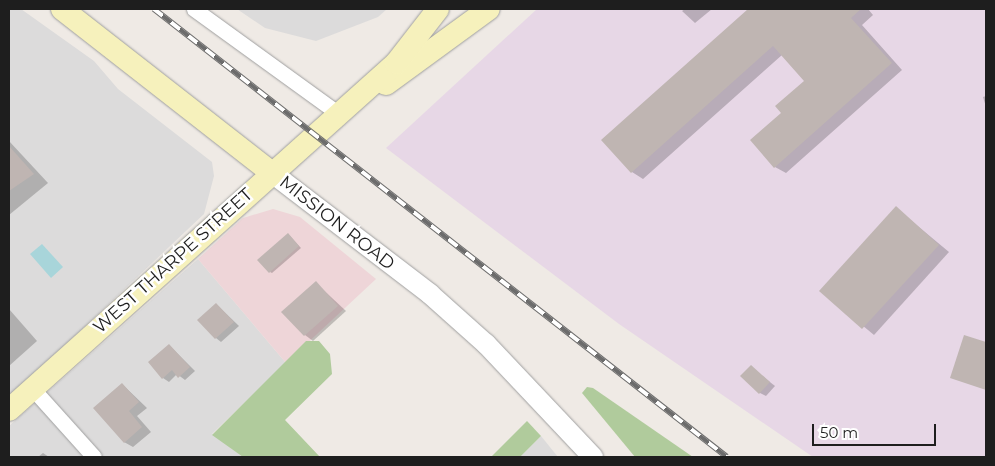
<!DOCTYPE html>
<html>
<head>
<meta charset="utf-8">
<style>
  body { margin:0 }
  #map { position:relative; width:995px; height:466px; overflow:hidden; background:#efeae5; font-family:Montserrat,sans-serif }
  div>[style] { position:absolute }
  .residential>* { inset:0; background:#dcdbdb }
  .commercial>* { inset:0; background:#eed5d8 }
  .industrial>* { inset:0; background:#e7d7e6 }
  .forest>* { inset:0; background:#b0cb9c }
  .water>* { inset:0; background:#a8d5da }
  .shadow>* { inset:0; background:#0003 }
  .building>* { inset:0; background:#bfb5b2 }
  .roads { filter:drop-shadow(0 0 1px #9f9f9f) drop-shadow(0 0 1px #9f9f9f) }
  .minor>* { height:15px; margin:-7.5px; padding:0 7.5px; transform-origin:7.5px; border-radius:7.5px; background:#fff }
  .tertiary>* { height:20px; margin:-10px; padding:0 10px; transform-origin:10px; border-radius:10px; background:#fff }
  .secondary>* { height:22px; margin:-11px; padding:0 11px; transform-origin:11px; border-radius:11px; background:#f6f1bc }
  .rail>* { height:5.5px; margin-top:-2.75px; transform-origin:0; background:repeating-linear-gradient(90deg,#fff 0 11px,#6c6c6c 0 22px); box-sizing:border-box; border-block:1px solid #6c6c6c }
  span { translate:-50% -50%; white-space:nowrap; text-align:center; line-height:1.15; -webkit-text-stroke:5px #fff; paint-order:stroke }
  .street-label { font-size:18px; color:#1e1e1e }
  .frame { position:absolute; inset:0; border:10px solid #1e1e1e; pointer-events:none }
  .scale { position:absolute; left:812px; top:424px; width:124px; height:22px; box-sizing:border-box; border:2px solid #1e1e1e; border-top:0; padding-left:6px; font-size:15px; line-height:18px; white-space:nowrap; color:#1e1e1e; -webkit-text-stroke:4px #fff; paint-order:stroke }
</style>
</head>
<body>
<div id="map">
  <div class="residential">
    <div style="clip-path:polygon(9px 9px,21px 9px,94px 61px,118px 89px,212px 162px,214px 176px,204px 214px,9px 398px)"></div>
    <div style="clip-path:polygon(237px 9px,387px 9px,378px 17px,316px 41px,265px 28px)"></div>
    <div style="clip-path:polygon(198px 259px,286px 363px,212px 434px,243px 457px,9px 457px,9px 426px)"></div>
    <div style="clip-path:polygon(541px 436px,558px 457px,520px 457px)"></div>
  </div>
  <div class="commercial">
    <div style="clip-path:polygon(273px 209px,300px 217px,376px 279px,286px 363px,198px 259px,243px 218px)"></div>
  </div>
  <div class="industrial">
    <div style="clip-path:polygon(537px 9px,986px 9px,986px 457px,813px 457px,619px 324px,386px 148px)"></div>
  </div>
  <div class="forest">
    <div style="clip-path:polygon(306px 341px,319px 341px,330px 354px,332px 374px,285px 420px,320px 457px,243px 457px,212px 435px)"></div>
    <div style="clip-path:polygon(587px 387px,593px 388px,693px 457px,635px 457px,582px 393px)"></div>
    <div style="clip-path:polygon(527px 421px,541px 436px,520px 457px,491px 457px)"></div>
  </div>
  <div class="water">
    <div style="clip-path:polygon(42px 244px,63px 267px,51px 278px,30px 254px)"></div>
  </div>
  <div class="shadow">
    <div style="clip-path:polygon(685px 9px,712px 9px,695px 23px,682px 11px)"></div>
    <div style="clip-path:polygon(750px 9px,868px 9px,873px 15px,862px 25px,902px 70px,786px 173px,775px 167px,783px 113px,805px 81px,782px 55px,643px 179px,632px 172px,603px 140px)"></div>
    <div style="clip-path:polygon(986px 96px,986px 107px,983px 97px)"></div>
    <div style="clip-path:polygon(9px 141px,48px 183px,9px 215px)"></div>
    <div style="clip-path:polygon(896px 208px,949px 252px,874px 335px,821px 291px)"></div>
    <div style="clip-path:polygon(290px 236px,301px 248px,272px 273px,270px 272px)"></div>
    <div style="clip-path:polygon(316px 283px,346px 311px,313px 341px,305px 335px)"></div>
    <div style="clip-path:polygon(216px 304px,239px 326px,221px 342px,216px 338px)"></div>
    <div style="clip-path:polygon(9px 309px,37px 341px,9px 366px)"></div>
    <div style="clip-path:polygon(169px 345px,195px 371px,185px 380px,177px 374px,169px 382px,163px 378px)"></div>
    <div style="clip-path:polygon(751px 367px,775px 386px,766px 396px,760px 393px)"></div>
    <div style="clip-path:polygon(123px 385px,147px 408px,137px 416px,151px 432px,133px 447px,124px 442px)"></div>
    <div style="clip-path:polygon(43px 453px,49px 457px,38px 457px)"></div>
  </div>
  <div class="building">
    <div style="clip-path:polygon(748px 9px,861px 9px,851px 18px,892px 63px,774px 168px,750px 140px,781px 113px,775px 106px,804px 81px,773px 46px,631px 173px,601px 140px)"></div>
    <div style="clip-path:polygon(9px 146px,34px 174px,9px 191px)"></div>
    <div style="clip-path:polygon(896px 206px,939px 245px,862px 329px,819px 291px)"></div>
    <div style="clip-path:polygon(288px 233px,299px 246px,269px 273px,257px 260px)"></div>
    <div style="clip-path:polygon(316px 281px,338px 306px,304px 336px,281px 312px)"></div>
    <div style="clip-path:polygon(216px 303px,234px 322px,215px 339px,197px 320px)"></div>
    <div style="clip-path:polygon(964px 335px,986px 342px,986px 390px,950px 378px)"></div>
    <div style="clip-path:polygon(169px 344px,190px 367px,178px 378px,172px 370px,162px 379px,148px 362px)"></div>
    <div style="clip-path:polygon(751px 365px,770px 382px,759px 394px,740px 376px)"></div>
    <div style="clip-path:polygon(122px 383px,139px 402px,129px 411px,142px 427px,124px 443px,93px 408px)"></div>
  </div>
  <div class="roads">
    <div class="minor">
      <div style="left:194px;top:9px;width:179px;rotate:35.9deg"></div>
      <div style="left:33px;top:389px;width:91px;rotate:48.1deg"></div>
    </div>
    <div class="tertiary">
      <div style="left:272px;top:173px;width:199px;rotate:37.4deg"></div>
      <div style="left:430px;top:294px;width:75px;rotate:41.8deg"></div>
      <div style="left:486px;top:344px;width:156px;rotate:46.6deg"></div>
    </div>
    <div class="secondary">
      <div style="left:62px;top:9px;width:266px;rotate:38deg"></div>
      <div style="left:386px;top:84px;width:127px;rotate:-36.1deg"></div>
      <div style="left:9px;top:410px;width:520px;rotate:-41.88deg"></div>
      <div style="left:396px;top:63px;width:68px;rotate:-52.1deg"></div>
    </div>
  </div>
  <div class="rail">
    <div style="left:154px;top:9px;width:727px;rotate:38.02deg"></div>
  </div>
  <div class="street-label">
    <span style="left:337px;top:223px;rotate:38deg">MISSION ROAD</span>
    <span style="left:173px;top:261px;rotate:-42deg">WEST THARPE STREET</span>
  </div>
  <div class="frame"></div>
  <div class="scale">50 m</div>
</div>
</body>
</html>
